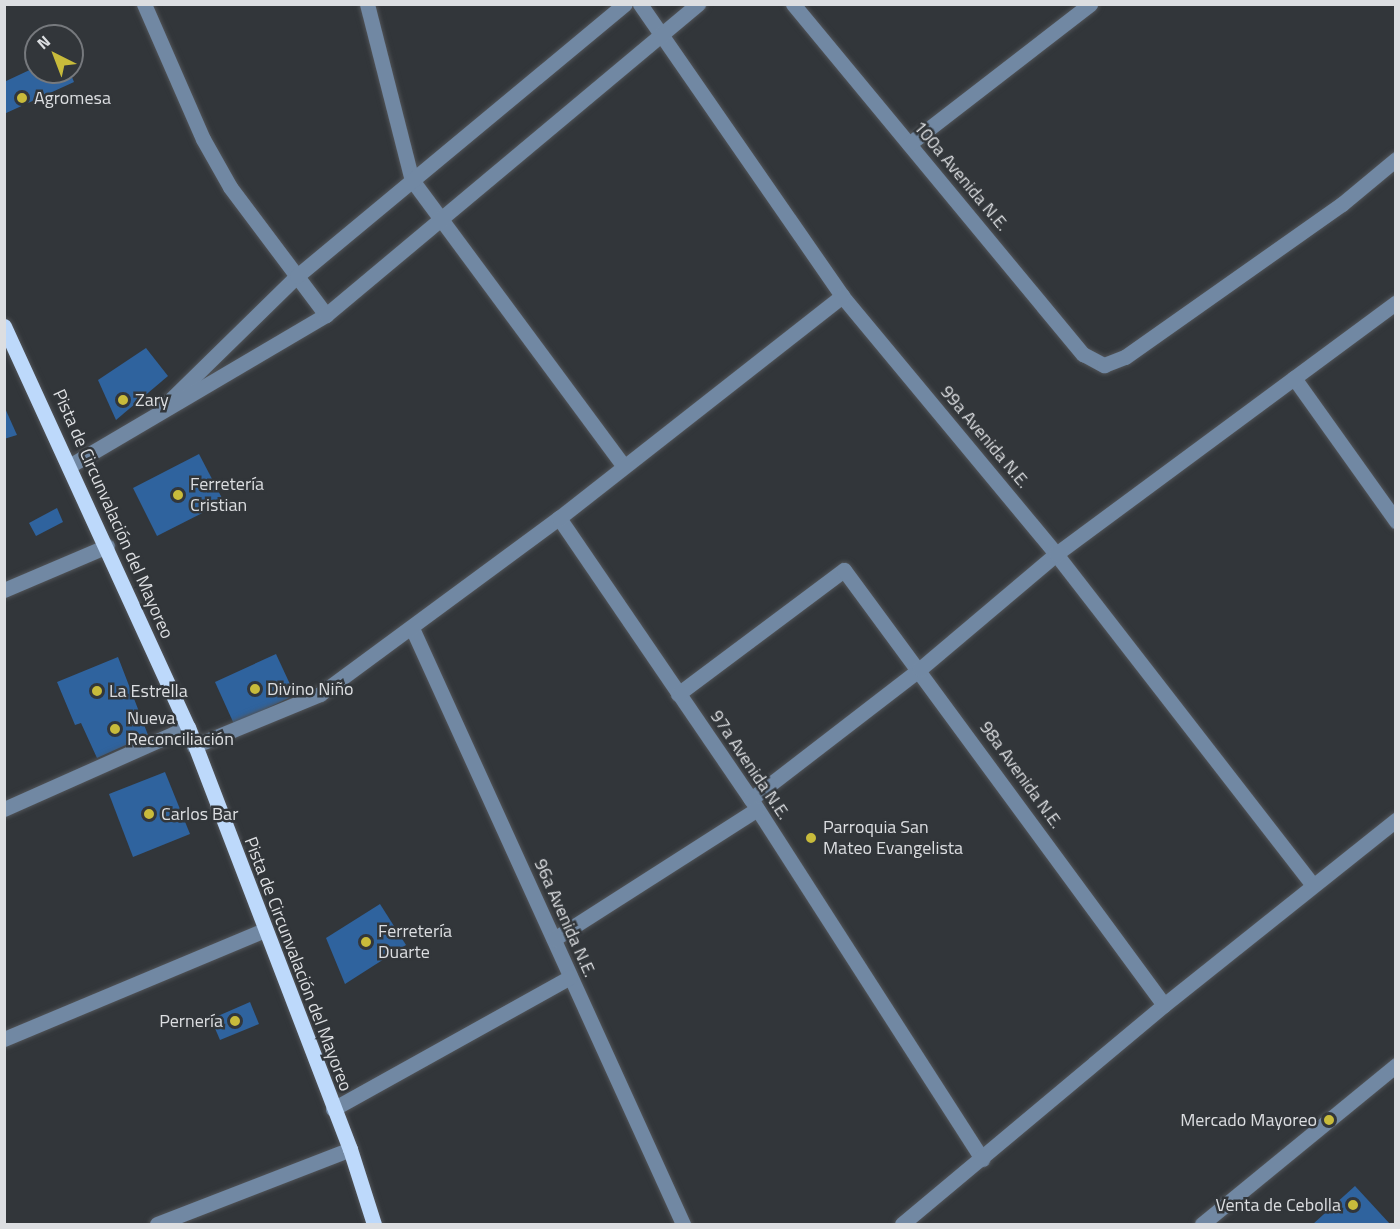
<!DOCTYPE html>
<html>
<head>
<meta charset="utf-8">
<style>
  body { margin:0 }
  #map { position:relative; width:1400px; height:1229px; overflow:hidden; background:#32363a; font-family:"Titillium Web",sans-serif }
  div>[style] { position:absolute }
  .building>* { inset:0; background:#2f639e }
  .roads { filter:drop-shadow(0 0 2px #515458) drop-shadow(0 0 2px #515458) }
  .minor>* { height:15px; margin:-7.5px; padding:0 7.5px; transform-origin:7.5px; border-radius:7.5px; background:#7188a3 }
  .major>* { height:15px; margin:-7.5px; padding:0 7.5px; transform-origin:7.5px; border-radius:7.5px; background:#bdd9fb }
  .dots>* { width:16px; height:16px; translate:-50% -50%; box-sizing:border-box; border:3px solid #32363a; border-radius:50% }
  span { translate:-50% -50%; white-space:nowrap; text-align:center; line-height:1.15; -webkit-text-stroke:5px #32363a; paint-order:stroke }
  .poi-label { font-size:18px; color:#dcdee1 }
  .left { translate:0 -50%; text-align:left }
  .right { translate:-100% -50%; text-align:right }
  .street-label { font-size:18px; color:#dcdee1 }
  .frame { position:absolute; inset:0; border:6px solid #dcdee1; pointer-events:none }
  .north { position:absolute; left:24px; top:24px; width:60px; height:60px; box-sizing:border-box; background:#32363a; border:2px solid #76797d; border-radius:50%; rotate:318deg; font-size:16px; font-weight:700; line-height:24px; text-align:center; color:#dcdee1 }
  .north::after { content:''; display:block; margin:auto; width:21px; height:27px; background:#c8bb3b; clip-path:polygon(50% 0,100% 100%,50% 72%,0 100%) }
</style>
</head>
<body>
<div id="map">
  <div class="building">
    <div style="clip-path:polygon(36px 67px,36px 72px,70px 72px,74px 82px,4px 114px,4px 82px)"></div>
    <div style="clip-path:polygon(146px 348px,168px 376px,116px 420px,98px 380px)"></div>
    <div style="clip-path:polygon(4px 406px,17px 435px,4px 439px)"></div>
    <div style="clip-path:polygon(199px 454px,224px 502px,157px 536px,133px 488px)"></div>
    <div style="clip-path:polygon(57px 508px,63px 522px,36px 536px,29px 523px)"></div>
    <div style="clip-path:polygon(276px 654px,295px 695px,234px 724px,215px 682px)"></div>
    <div style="clip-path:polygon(118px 657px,148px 735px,97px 758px,81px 723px,75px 725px,57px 682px)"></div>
    <div style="clip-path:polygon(165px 772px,190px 834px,133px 857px,109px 794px)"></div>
    <div style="clip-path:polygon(380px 904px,406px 945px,345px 984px,326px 938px)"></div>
    <div style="clip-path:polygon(250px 1002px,259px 1024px,220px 1040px,211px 1019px)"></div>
    <div style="clip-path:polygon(1355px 1186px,1390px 1224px,1313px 1224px)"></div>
  </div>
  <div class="roads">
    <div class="minor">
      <div style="left:144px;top:4px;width:147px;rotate:66.4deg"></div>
      <div style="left:203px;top:139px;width:55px;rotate:60.6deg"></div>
      <div style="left:230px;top:187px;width:160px;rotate:53.1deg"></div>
      <div style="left:367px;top:4px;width:182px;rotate:75.7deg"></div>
      <div style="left:412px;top:180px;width:356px;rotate:53.5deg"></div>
      <div style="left:640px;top:4px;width:355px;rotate:55.3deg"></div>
      <div style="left:842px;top:296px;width:335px;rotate:50.3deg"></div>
      <div style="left:1056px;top:554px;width:419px;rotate:52.2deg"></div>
      <div style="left:793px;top:4px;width:455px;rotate:50.4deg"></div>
      <div style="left:1083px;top:354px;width:24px;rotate:28deg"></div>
      <div style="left:1104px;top:365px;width:22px;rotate:-21deg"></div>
      <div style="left:1125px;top:357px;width:266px;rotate:-35.2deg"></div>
      <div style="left:1342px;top:204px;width:70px;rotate:-39.8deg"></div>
      <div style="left:909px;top:144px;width:229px;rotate:-37.7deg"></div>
      <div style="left:1294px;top:378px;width:176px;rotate:54.5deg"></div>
      <div style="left:162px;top:408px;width:189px;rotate:-44.4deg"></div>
      <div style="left:297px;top:276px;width:426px;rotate:-39.7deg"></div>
      <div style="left:71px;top:465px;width:296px;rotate:-30.5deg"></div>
      <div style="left:326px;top:315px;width:485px;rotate:-39.9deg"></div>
      <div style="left:559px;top:518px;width:340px;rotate:55.7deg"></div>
      <div style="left:751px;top:799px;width:428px;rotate:57.3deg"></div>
      <div style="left:4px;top:590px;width:112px;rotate:-23.1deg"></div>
      <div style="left:412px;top:628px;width:655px;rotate:65.55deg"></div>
      <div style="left:678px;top:694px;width:207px;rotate:-36.8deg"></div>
      <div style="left:844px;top:570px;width:540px;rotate:53.66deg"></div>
      <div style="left:194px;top:746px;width:136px;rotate:-22.4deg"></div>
      <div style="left:320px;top:694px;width:297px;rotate:-36.4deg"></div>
      <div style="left:559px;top:518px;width:360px;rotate:-38.1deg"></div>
      <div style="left:751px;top:799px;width:213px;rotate:-37.6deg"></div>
      <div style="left:920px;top:669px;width:178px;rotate:-40.2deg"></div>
      <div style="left:1056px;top:554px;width:423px;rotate:-36.5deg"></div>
      <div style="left:4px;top:809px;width:201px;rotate:-24deg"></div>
      <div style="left:554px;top:939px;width:241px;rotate:-32.6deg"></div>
      <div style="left:4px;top:1039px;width:282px;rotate:-22.7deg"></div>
      <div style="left:333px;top:1109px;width:271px;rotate:-29.1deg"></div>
      <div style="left:157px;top:1224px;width:207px;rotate:-21.2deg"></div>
      <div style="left:902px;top:1224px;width:341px;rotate:-39.9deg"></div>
      <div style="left:1164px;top:1005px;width:297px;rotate:-38.6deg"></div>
      <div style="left:1202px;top:1224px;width:251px;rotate:-39.3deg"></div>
    </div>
    <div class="major">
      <div style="left:4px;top:326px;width:441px;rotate:65.4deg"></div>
      <div style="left:188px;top:727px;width:452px;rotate:69deg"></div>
      <div style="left:350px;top:1149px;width:79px;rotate:72.3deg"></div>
    </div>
  </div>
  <div class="dots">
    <div style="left:22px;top:98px;background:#c8bb3b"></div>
    <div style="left:123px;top:400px;background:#c8bb3b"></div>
    <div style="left:178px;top:495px;background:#c8bb3b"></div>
    <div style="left:255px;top:689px;background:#c8bb3b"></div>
    <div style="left:97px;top:691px;background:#c8bb3b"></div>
    <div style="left:115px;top:729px;background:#c8bb3b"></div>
    <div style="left:149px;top:814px;background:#c8bb3b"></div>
    <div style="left:811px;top:838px;background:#c8bb3b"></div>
    <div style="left:366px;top:942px;background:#c8bb3b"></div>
    <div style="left:235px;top:1021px;background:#c8bb3b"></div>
    <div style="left:1329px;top:1120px;background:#c8bb3b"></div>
    <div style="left:1353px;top:1205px;background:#c8bb3b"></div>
  </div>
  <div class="poi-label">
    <span class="left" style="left:34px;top:98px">Agromesa</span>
    <span class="left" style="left:135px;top:400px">Zary</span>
    <span class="left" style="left:190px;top:495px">Ferretería<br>Cristian</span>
    <span class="left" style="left:267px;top:689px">Divino Niño</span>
    <span class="left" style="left:109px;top:691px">La Estrella</span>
    <span class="left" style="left:127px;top:729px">Nueva<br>Reconciliación</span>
    <span class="left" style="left:161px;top:814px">Carlos Bar</span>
    <span class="left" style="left:823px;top:838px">Parroquia San<br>Mateo Evangelista</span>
    <span class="left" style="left:378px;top:942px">Ferretería<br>Duarte</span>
    <span class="right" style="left:223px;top:1021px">Pernería</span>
    <span class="right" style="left:1317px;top:1120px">Mercado Mayoreo</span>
    <span class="right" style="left:1341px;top:1205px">Venta de Cebolla</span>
  </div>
  <div class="street-label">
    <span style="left:961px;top:176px;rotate:50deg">100a Avenida N.E.</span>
    <span style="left:985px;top:437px;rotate:50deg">99a Avenida N.E.</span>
    <span style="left:113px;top:514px;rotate:66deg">Pista de Circunvalación del Mayoreo</span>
    <span style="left:750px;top:765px;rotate:56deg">97a Avenida N.E.</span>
    <span style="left:1021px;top:775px;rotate:54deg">98a Avenida N.E.</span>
    <span style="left:565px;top:918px;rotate:66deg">96a Avenida N.E.</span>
    <span style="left:298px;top:964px;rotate:69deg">Pista de Circunvalación del Mayoreo</span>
  </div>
  <div class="frame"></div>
  <div class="north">N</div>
</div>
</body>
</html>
